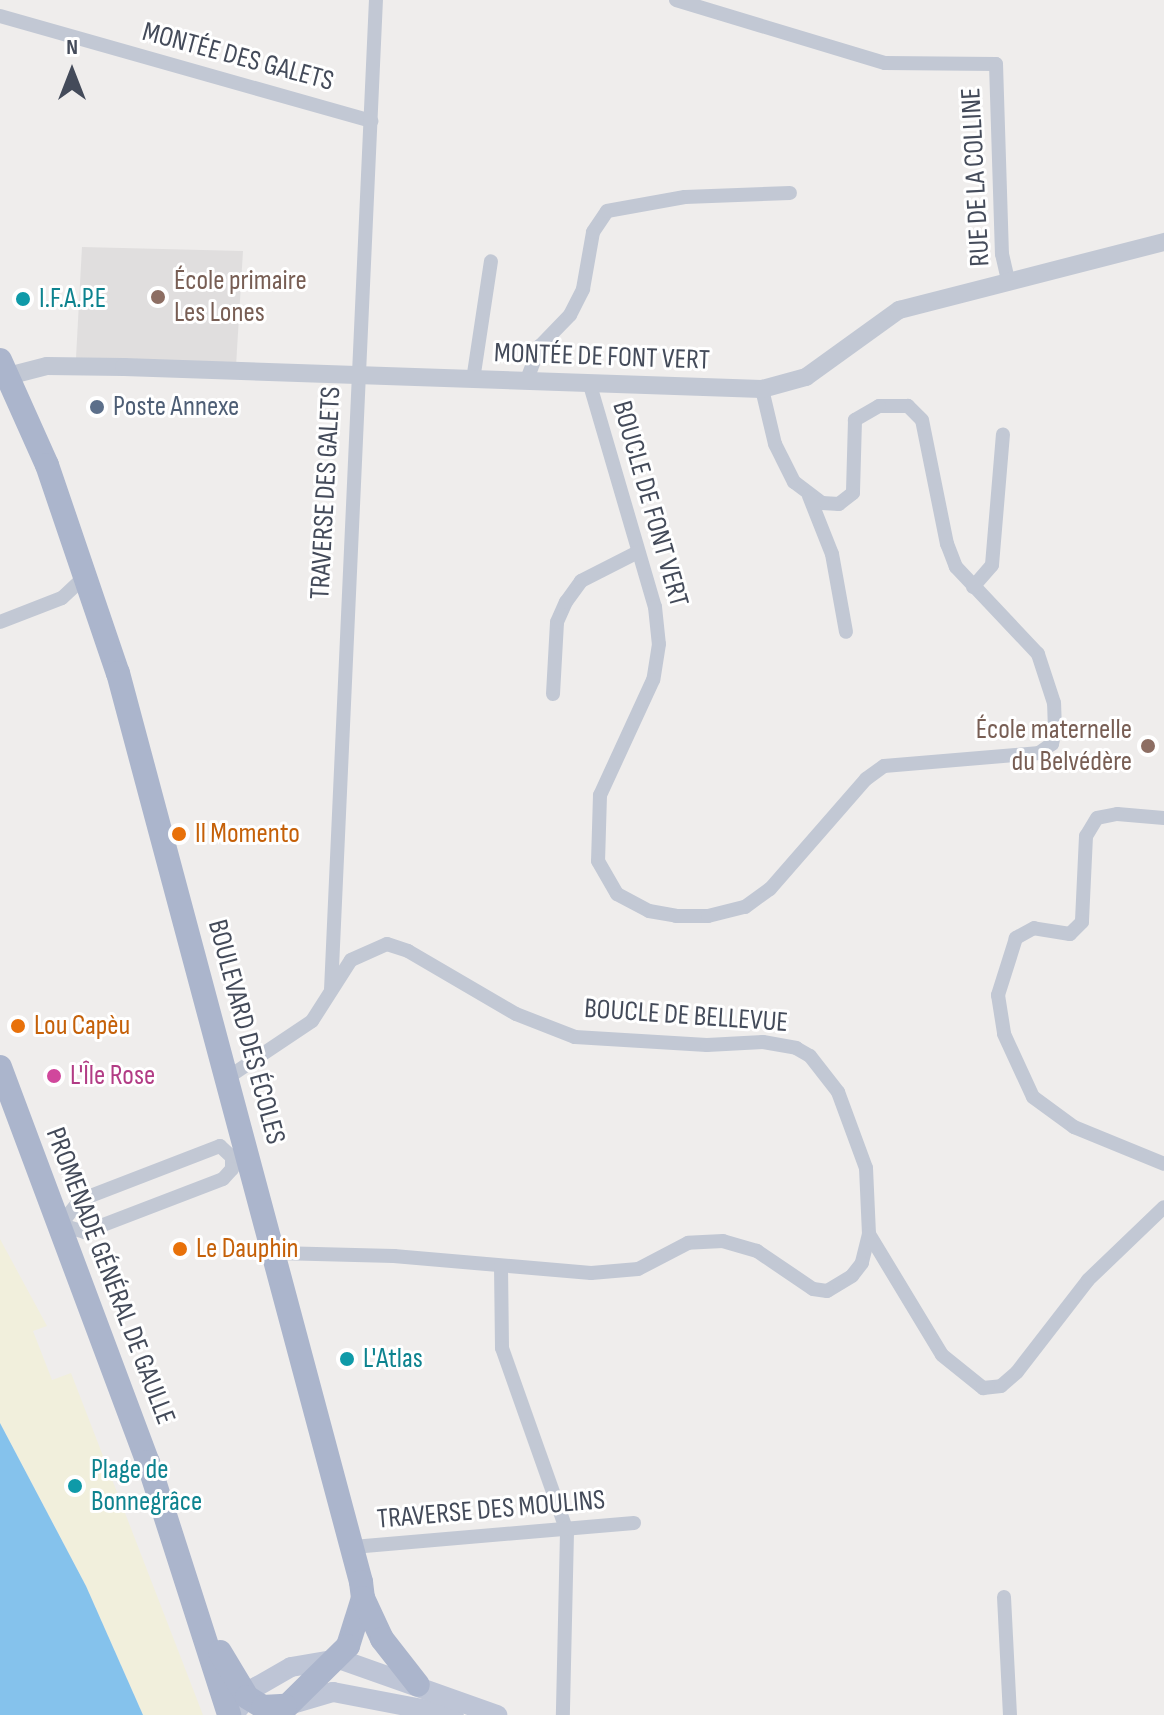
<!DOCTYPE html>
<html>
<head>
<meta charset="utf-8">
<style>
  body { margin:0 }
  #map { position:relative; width:1164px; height:1715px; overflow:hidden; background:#efedec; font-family:"Sofia Sans Condensed",sans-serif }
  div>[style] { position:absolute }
  .education>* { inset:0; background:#e0dede }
  .sand>* { inset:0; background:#f1efdc }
  .water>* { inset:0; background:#85c2ec }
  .minor>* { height:14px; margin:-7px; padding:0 7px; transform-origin:7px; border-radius:7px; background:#c2c8d4 }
  .tertiary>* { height:18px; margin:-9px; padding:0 9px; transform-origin:9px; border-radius:9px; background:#c2c8d4 }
  .secondary>* { height:20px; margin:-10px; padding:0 10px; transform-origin:10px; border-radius:10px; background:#bec5d6 }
  .primary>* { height:24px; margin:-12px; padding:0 12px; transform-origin:12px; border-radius:12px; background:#abb5cc }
  .dots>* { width:22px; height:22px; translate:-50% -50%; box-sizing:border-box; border:4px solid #fff; border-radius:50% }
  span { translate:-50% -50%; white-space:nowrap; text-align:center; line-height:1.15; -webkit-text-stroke:6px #fff; paint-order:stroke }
  .street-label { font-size:28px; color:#444b5a }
  .education-label { font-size:28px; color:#785e54 }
  .left { translate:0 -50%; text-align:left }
  .right { translate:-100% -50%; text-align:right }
  .culture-label { font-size:28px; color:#0d838f }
  .service-label { font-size:28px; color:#4e5e75 }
  .food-label { font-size:28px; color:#c56008 }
  .hotel-label { font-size:28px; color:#b23c85 }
  .north { position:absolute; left:32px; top:32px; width:80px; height:80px; -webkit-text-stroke:6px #fff; paint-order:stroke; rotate:0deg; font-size:22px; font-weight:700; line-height:32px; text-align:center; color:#444b5a }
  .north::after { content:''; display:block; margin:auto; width:28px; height:36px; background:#444b5a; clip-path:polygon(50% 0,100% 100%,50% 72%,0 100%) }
</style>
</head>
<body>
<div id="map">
  <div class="education">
    <div style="clip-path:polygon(82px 247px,243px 251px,236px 366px,76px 358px)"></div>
  </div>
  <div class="sand">
    <div style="clip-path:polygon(0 1239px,47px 1326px,33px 1331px,52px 1380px,71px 1373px,203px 1715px,143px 1715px,86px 1586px,0 1423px)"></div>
  </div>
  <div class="water">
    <div style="clip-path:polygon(0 1423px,86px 1586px,143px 1715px,0 1715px)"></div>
  </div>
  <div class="minor">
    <div style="left:676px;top:0;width:218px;rotate:16.8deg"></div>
    <div style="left:885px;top:63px;width:111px;rotate:0.5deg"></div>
    <div style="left:996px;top:64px;width:190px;rotate:88.2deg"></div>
    <div style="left:1002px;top:254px;width:27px;rotate:77deg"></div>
    <div style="left:0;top:16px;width:386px;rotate:15.8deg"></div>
    <div style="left:473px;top:380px;width:120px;rotate:-81.4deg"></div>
    <div style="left:526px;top:382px;width:39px;rotate:-69deg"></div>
    <div style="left:540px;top:346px;width:43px;rotate:-45.9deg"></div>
    <div style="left:570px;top:315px;width:29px;rotate:-63deg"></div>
    <div style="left:583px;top:289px;width:58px;rotate:-80deg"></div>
    <div style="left:593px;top:232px;width:25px;rotate:-56deg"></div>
    <div style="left:607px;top:211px;width:79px;rotate:-10.2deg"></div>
    <div style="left:685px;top:197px;width:105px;rotate:-2.2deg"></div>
    <div style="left:590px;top:385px;width:231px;rotate:73.7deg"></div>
    <div style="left:655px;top:607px;width:37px;rotate:84deg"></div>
    <div style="left:659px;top:644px;width:36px;rotate:99deg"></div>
    <div style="left:653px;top:680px;width:127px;rotate:114.7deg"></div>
    <div style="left:600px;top:795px;width:66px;rotate:91.7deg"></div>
    <div style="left:598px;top:861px;width:38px;rotate:60deg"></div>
    <div style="left:617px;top:894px;width:36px;rotate:28deg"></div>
    <div style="left:649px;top:911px;width:27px;rotate:10deg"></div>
    <div style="left:676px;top:916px;width:32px"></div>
    <div style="left:708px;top:916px;width:38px;rotate:-14deg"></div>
    <div style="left:745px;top:907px;width:31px;rotate:-36deg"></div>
    <div style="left:770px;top:889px;width:146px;rotate:-48.9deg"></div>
    <div style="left:866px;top:779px;width:22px;rotate:-36deg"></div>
    <div style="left:884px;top:766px;width:156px;rotate:-4.8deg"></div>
    <div style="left:1039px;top:753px;width:16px;rotate:-35deg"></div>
    <div style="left:1052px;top:744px;width:14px;rotate:-78deg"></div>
    <div style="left:1055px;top:730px;width:27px;rotate:-92deg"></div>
    <div style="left:1054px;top:703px;width:52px;rotate:-108.1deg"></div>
    <div style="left:1038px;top:654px;width:120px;rotate:-133.3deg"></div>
    <div style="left:956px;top:567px;width:25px;rotate:-111deg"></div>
    <div style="left:947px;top:544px;width:126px;rotate:-101.4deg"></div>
    <div style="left:922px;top:420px;width:20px;rotate:-135deg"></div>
    <div style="left:908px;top:406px;width:29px;rotate:180deg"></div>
    <div style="left:879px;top:406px;width:28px;rotate:150deg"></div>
    <div style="left:855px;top:420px;width:73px;rotate:91.6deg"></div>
    <div style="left:853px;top:493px;width:18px;rotate:142deg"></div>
    <div style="left:839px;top:504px;width:17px;rotate:-177deg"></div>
    <div style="left:822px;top:503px;width:35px;rotate:-143deg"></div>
    <div style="left:794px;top:482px;width:42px;rotate:-116.6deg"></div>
    <div style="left:775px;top:444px;width:57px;rotate:-103.3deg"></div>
    <div style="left:809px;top:496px;width:62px;rotate:68.4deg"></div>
    <div style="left:832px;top:554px;width:79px;rotate:79.8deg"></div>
    <div style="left:973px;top:587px;width:29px;rotate:-49deg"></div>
    <div style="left:992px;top:565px;width:131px;rotate:-85.2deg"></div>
    <div style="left:0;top:622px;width:66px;rotate:-21.2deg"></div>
    <div style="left:62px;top:598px;width:33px;rotate:-43deg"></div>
    <div style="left:553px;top:694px;width:72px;rotate:-86.8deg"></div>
    <div style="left:557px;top:622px;width:22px;rotate:-66deg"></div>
    <div style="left:566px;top:602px;width:26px;rotate:-54deg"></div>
    <div style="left:581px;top:581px;width:64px;rotate:-27deg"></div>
    <div style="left:1164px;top:818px;width:47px;rotate:-175.1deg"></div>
    <div style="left:1117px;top:814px;width:20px;rotate:169deg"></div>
    <div style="left:1097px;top:818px;width:21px;rotate:121deg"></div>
    <div style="left:1086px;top:836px;width:86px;rotate:92.7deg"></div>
    <div style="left:1082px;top:922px;width:17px;rotate:135deg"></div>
    <div style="left:1070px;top:934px;width:36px;rotate:-171deg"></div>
    <div style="left:1034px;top:928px;width:21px;rotate:151deg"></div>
    <div style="left:1016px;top:938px;width:60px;rotate:107.5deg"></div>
    <div style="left:998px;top:995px;width:39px;rotate:81deg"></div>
    <div style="left:1004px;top:1034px;width:69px;rotate:65.3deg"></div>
    <div style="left:1033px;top:1097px;width:51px;rotate:36.2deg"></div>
    <div style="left:1074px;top:1127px;width:97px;rotate:22.3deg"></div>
    <div style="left:331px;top:990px;width:991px;rotate:-87.4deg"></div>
    <div style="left:227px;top:1078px;width:102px;rotate:-33.8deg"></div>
    <div style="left:312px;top:1021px;width:72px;rotate:-57.4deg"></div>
    <div style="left:351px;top:960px;width:39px;rotate:-24deg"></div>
    <div style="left:387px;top:944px;width:22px;rotate:18deg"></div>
    <div style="left:408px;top:951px;width:125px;rotate:30.3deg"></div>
    <div style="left:516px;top:1014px;width:63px;rotate:21.3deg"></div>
    <div style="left:575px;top:1037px;width:132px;rotate:3.5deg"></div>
    <div style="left:707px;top:1045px;width:56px;rotate:-3.1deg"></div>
    <div style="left:763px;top:1042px;width:34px;rotate:10deg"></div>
    <div style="left:796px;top:1048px;width:16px;rotate:30deg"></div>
    <div style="left:810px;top:1056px;width:46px;rotate:52.1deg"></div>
    <div style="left:838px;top:1092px;width:81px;rotate:69.8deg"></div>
    <div style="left:866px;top:1168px;width:66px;rotate:87.4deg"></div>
    <div style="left:869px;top:1234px;width:30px;rotate:104deg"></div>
    <div style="left:862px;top:1263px;width:16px;rotate:128deg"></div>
    <div style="left:852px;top:1276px;width:29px;rotate:149deg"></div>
    <div style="left:827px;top:1291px;width:14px;rotate:-172deg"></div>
    <div style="left:813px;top:1289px;width:68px;rotate:-145.8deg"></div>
    <div style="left:757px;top:1251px;width:35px;rotate:-164deg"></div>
    <div style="left:723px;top:1241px;width:35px;rotate:177deg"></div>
    <div style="left:688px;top:1243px;width:56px;rotate:152.5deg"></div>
    <div style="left:638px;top:1269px;width:47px;rotate:175.1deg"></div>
    <div style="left:591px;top:1273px;width:198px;rotate:-175.1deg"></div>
    <div style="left:394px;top:1256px;width:117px;rotate:-178.5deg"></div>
    <div style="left:220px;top:1146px;width:16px;rotate:43deg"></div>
    <div style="left:232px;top:1157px;width:12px;rotate:90deg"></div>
    <div style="left:232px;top:1169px;width:13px;rotate:132deg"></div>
    <div style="left:223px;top:1179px;width:148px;rotate:159deg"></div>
    <div style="left:85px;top:1232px;width:26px;rotate:-164deg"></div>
    <div style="left:60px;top:1225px;width:32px;rotate:-51deg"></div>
    <div style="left:80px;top:1200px;width:150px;rotate:-21.1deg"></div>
    <div style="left:869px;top:1234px;width:141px;rotate:58.9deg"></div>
    <div style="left:942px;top:1355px;width:53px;rotate:38.8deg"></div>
    <div style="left:983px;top:1388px;width:18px;rotate:-6deg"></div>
    <div style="left:1001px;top:1386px;width:21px;rotate:-41deg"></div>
    <div style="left:1017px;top:1372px;width:116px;rotate:-52.3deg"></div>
    <div style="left:1088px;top:1280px;width:105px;rotate:-43.8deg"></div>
    <div style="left:501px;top:1266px;width:82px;rotate:89.3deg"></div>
    <div style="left:502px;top:1348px;width:195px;rotate:70.5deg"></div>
    <div style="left:567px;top:1532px;width:183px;rotate:91.3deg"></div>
    <div style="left:353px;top:1547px;width:282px;rotate:-4.9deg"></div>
    <div style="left:1004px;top:1597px;width:118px;rotate:87.1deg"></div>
  </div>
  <div class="tertiary">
    <div style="left:8px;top:376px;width:40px;rotate:-14.4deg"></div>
    <div style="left:47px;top:366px;width:77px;rotate:0.7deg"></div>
    <div style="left:124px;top:367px;width:638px;rotate:1.97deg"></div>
    <div style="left:762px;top:389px;width:46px;rotate:-15.3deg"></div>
    <div style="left:806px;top:377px;width:115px;rotate:-35.8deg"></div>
    <div style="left:899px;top:310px;width:274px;rotate:-14.4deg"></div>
  </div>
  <div class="secondary">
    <div style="left:289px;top:1705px;width:46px;rotate:-16.5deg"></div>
    <div style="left:333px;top:1692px;width:123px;rotate:10.8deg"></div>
    <div style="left:239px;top:1708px;width:27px;rotate:-51deg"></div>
    <div style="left:256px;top:1687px;width:40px;rotate:-29.7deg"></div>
    <div style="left:291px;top:1667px;width:49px;rotate:-9.5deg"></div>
    <div style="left:339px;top:1659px;width:168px;rotate:19.5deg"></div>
  </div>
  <div class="primary">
    <div style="left:0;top:360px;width:115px;rotate:65.9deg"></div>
    <div style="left:47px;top:465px;width:220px;rotate:71.2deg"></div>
    <div style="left:118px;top:673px;width:941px;rotate:75.03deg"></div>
    <div style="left:361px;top:1582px;width:16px;rotate:83deg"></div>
    <div style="left:363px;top:1598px;width:50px;rotate:107.4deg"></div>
    <div style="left:348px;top:1646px;width:98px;rotate:135.4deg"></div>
    <div style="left:0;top:1067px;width:422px;rotate:69.5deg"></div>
    <div style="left:148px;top:1462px;width:266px;rotate:72.2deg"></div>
    <div style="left:363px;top:1598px;width:45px;rotate:65.1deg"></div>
    <div style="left:382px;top:1639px;width:58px;rotate:52deg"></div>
    <div style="left:220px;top:1652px;width:52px;rotate:59deg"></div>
    <div style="left:247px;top:1697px;width:19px;rotate:32deg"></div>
    <div style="left:263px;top:1707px;width:22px;rotate:-3deg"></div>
  </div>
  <div class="dots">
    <div style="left:158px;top:297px;background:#8d6e63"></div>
    <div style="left:23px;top:299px;background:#0f9aa8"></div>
    <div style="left:97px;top:407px;background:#5c6f8a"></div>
    <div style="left:1148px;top:746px;background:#8d6e63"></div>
    <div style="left:179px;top:834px;background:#e8710a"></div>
    <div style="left:18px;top:1026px;background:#e8710a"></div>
    <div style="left:54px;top:1076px;background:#d1479c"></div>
    <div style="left:180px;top:1249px;background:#e8710a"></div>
    <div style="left:347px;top:1359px;background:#0f9aa8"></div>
    <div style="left:75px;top:1486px;background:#0f9aa8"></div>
  </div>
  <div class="street-label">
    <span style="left:238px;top:57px;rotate:15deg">MONTÉE DES GALETS</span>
    <span style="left:976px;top:177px;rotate:-93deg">RUE DE LA COLLINE</span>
    <span style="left:602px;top:357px;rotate:2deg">MONTÉE DE FONT VERT</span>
    <span style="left:326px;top:493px;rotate:-87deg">TRAVERSE DES GALETS</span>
    <span style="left:650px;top:504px;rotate:74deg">BOUCLE DE FONT VERT</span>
    <span style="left:686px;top:1016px;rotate:4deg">BOUCLE DE BELLEVUE</span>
    <span style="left:246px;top:1032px;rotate:75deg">BOULEVARD DES ÉCOLES</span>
    <span style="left:110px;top:1276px;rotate:69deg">PROMENADE GÉNÉRAL DE GAULLE</span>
    <span style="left:491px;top:1510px;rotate:-5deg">TRAVERSE DES MOULINS</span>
  </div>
  <div class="education-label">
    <span class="left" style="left:174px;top:297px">École primaire<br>Les Lones</span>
    <span class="right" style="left:1132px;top:746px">École maternelle<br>du Belvédère</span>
  </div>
  <div class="culture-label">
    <span class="left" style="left:39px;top:299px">I.F.A.P.E</span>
    <span class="left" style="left:363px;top:1359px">L'Atlas</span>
    <span class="left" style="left:91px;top:1486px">Plage de<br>Bonnegrâce</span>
  </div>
  <div class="service-label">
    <span class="left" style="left:113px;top:407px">Poste Annexe</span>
  </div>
  <div class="food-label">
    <span class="left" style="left:195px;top:834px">Il Momento</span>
    <span class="left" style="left:34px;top:1026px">Lou Capèu</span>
    <span class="left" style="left:196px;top:1249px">Le Dauphin</span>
  </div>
  <div class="hotel-label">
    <span class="left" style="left:70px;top:1076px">L'Île Rose</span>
  </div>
  <div class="north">N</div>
</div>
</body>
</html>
